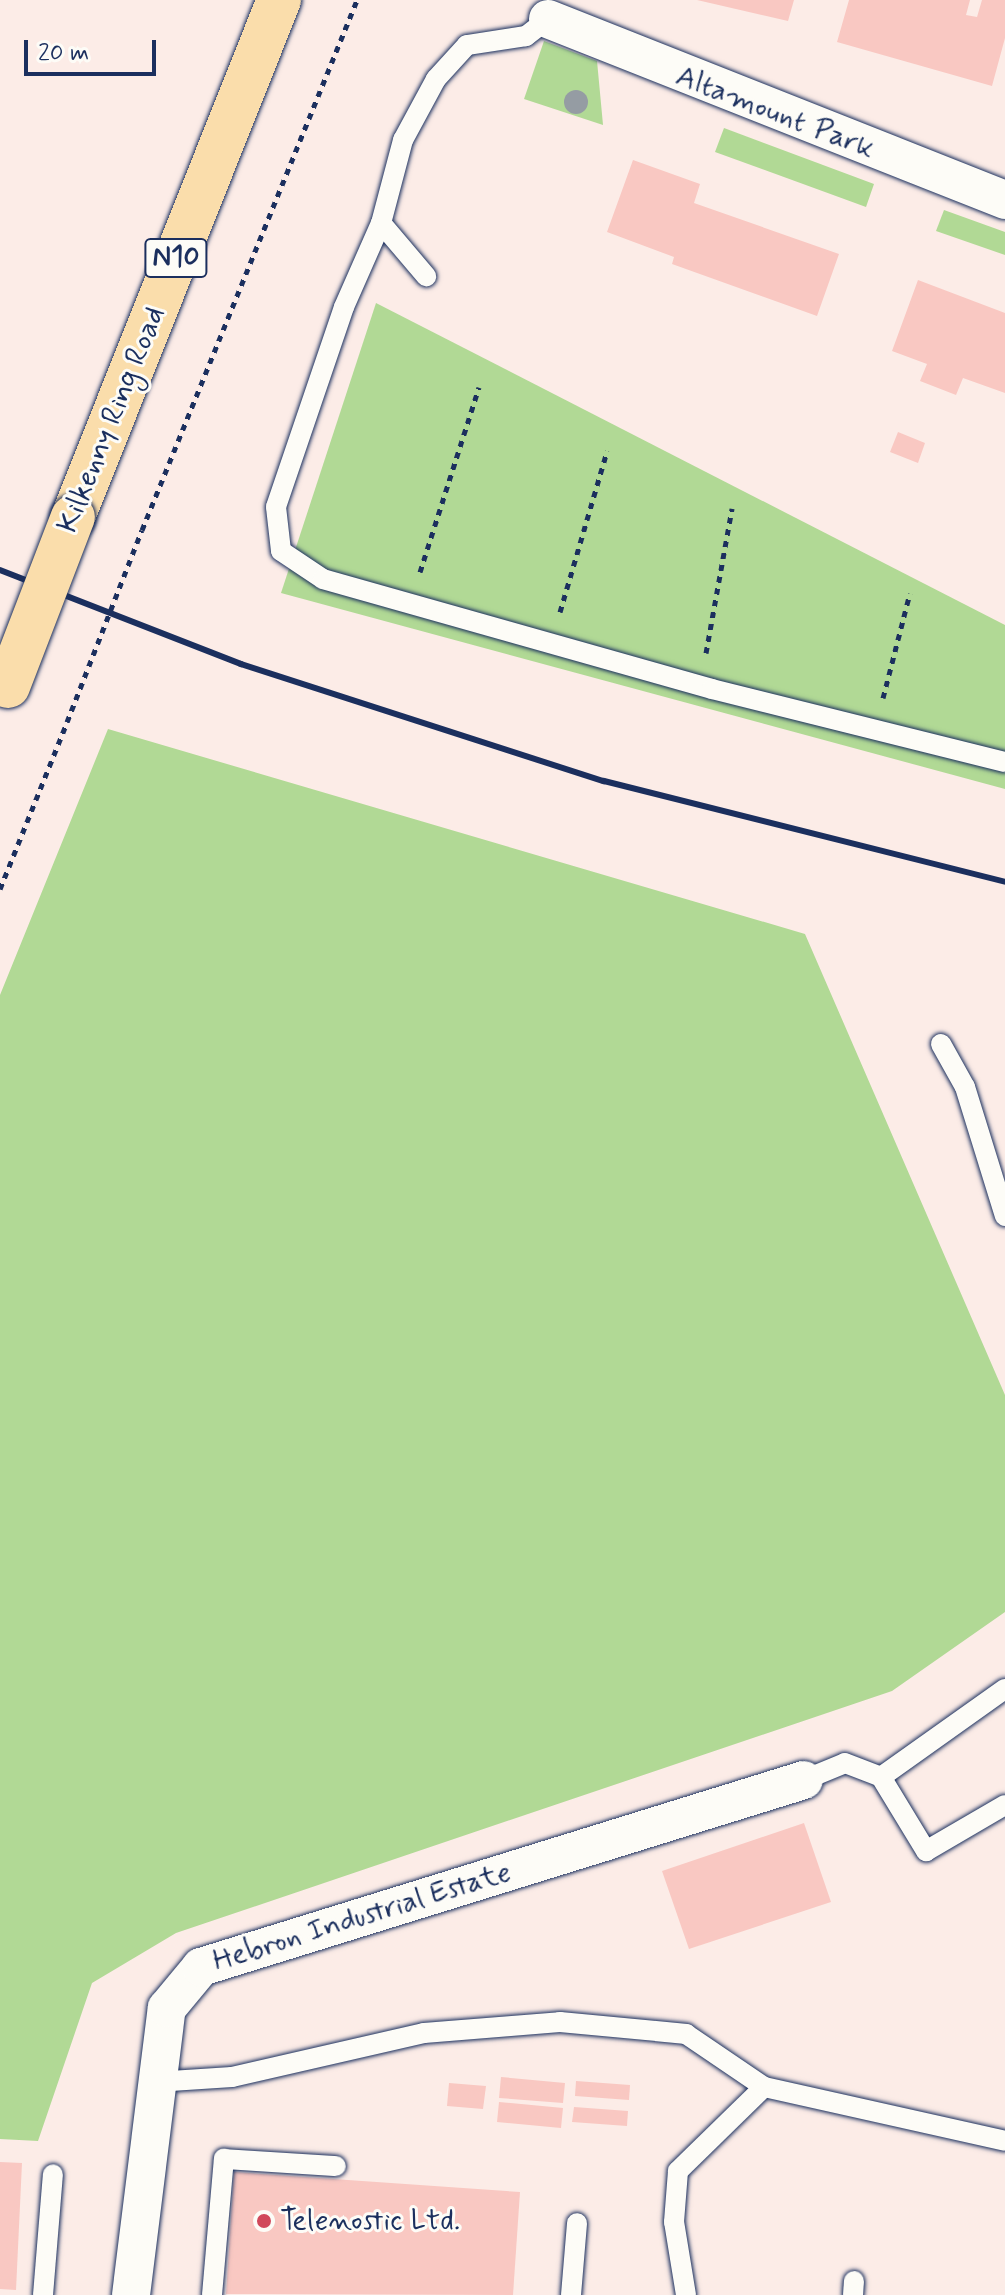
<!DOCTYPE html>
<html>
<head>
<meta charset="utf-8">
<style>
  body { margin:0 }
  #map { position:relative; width:1005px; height:2295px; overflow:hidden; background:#fcece7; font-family:Mynerve,sans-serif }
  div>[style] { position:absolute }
  .green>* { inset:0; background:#b1d995 }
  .building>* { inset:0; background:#f9c8c2 }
  .path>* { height:5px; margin-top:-2.5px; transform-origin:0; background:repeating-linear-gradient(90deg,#1b2f5e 0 6px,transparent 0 12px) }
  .roads { filter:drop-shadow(0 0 2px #1b2f5e) drop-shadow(0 0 2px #1b2f5e) }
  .service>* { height:20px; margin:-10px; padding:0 10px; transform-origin:10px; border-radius:10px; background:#fdfcf7 }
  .minor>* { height:38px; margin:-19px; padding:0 19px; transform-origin:19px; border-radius:19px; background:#fdfcf7 }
  .trunk>* { height:44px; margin:-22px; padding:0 22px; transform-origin:22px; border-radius:22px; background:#faddab }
  .rail>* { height:6px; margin:-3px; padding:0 3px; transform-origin:3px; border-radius:3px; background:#1b2f5e }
  .path-bridge>* { height:5px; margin-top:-2.5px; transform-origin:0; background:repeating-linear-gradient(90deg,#1b2f5e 0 6px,transparent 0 12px) }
  .bridges { filter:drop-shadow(0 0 2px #1b2f5e) drop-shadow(0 0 2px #1b2f5e) }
  .trunk-bridge>* { height:44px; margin:-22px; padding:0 22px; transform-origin:22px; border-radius:22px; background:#faddab }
  .trees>* { width:24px; height:24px; margin:-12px; border-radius:50%; background:#959ca3 }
  .dots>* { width:22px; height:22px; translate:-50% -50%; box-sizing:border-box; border:4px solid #fdfcf7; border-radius:50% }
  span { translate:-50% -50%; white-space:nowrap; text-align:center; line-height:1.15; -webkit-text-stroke:6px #fdfcf7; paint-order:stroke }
  .shield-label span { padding:2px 6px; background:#fdfcf7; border:2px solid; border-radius:6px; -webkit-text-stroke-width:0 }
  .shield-label { font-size:28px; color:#1b2f5e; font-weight:700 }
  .street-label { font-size:30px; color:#1b2f5e }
  .poi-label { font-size:30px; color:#1b2f5e }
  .left { translate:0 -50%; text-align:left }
  .scale { position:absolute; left:24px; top:40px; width:132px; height:36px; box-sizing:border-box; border:4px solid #1b2f5e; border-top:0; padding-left:10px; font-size:24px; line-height:28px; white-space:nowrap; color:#1b2f5e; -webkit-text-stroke:6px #fdfcf7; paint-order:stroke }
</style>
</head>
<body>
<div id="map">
  <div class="green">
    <div style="clip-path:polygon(544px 41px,597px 61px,603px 125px,524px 99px)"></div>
    <div style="clip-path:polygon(724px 128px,874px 184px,866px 207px,715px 152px)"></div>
    <div style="clip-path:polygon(944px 210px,1005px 232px,1005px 255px,936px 231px)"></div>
    <div style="clip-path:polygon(376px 303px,1005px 625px,1005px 789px,281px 593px)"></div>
    <div style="clip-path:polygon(108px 729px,805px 934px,1005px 1395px,1005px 1612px,892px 1691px,176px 1933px,92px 1983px,38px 2141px,0 2139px,0 995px)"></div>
  </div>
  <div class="building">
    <div style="clip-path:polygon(697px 0,794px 0,788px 21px)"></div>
    <div style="clip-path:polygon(849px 0,970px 0,966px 15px,977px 17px,982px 0,1005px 0,1005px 38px,992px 86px,837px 42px)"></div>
    <div style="clip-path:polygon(633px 160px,700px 184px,694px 203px,839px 254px,817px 316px,672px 264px,674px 257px,607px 232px)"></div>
    <div style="clip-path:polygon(918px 280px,1005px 313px,1005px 393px,963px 378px,956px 395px,920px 381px,927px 364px,892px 351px)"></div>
    <div style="clip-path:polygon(898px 432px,925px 443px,918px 463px,890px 452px)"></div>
    <div style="clip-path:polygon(804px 1823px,831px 1902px,689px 1949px,662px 1871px)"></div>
    <div style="clip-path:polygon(501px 2077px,565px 2083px,563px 2103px,499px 2098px)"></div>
    <div style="clip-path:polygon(576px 2081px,630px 2085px,629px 2100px,575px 2096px)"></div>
    <div style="clip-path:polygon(449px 2083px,486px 2086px,483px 2109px,447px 2106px)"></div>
    <div style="clip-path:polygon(499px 2102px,563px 2108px,561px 2128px,497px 2122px)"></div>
    <div style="clip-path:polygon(574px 2107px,628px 2111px,627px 2126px,572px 2122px)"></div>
    <div style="clip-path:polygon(0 2162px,22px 2163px,16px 2290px,0 2289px)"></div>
    <div style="clip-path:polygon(234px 2172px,520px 2192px,513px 2295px,226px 2294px)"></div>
  </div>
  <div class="path">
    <div style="left:142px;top:530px;width:572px;rotate:-67.92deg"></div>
    <div style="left:420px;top:572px;width:194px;rotate:-72.3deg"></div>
    <div style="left:560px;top:612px;width:168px;rotate:-73.7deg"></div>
    <div style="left:706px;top:653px;width:147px;rotate:-79.8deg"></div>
    <div style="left:883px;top:698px;width:108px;rotate:-75.6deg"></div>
    <div style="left:0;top:889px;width:180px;rotate:-68.1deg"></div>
  </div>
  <div class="roads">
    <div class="service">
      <div style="left:548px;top:19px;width:28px;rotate:142deg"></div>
      <div style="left:526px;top:36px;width:60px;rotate:171.3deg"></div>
      <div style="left:467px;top:45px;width:46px;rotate:132.4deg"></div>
      <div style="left:436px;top:79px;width:69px;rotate:118.4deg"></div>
      <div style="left:403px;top:140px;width:86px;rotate:104.8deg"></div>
      <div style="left:381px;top:223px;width:92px;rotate:113.8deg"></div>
      <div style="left:344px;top:307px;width:211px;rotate:108.8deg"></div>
      <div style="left:276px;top:507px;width:44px;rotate:83.5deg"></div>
      <div style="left:281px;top:551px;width:50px;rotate:33.7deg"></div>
      <div style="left:323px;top:579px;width:404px;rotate:15.8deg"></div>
      <div style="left:712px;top:689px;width:302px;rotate:14deg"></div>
      <div style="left:381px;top:223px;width:70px;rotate:49.7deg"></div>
      <div style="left:941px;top:1044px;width:49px;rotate:60.8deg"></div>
      <div style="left:965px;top:1087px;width:135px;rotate:72.8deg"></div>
      <div style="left:881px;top:1777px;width:152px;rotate:-35.4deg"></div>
      <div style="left:804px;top:1780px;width:44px;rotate:-22.5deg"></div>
      <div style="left:845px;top:1763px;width:39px;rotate:21deg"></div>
      <div style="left:881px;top:1777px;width:87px;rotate:58.7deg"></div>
      <div style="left:926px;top:1851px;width:91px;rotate:-30.2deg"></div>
      <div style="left:155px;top:2082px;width:77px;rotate:-3.7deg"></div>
      <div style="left:232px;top:2077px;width:197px;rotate:-12.9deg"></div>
      <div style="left:424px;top:2033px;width:136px;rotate:-4.6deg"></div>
      <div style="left:560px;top:2022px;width:127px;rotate:5.4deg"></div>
      <div style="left:686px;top:2034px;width:94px;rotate:34.2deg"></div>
      <div style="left:764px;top:2087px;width:247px;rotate:12.6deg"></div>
      <div style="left:43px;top:2295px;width:121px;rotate:-85.3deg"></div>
      <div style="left:212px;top:2295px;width:137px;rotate:-85deg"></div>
      <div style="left:224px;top:2159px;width:112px;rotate:3.6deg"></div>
      <div style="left:571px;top:2295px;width:72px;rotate:-85.2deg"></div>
      <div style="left:686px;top:2295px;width:74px;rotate:-99.3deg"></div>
      <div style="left:674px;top:2222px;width:51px;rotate:-85.5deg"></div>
      <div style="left:678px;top:2171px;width:120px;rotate:-44.3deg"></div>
      <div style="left:853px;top:2295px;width:14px;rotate:-86deg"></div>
    </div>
    <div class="minor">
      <div style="left:548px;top:19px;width:492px;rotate:21.6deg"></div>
      <div style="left:131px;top:2295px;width:289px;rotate:-82.9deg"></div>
      <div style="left:167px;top:2008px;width:53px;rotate:-50.3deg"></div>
      <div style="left:201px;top:1967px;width:631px;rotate:-17.23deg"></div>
    </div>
    <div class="trunk">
      <div style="left:73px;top:517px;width:557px;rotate:-68.28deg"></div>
    </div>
  </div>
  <div class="rail">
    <div style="left:0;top:570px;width:259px;rotate:21.3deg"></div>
    <div style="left:241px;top:664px;width:381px;rotate:17.9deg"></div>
    <div style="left:604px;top:781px;width:414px;rotate:14.1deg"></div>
  </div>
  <div class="path-bridge">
    <div style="left:67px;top:722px;width:206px;rotate:-68.7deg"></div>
  </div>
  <div class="bridges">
    <div class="trunk-bridge">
      <div style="left:8px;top:686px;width:181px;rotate:-69deg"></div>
    </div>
  </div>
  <div class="trees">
    <div style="left:576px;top:102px"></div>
  </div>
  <div class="dots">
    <div style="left:264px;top:2221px;background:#d1495b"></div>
  </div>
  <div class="shield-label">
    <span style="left:176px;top:258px">N10</span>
  </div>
  <div class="street-label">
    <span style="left:775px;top:113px;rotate:21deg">Altamount Park</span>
    <span style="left:112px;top:420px;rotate:-68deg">Kilkenny Ring Road</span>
    <span style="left:362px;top:1917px;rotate:-17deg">Hebron Industrial Estate</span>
  </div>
  <div class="poi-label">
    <span class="left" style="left:280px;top:2221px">Telenostic Ltd.</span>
  </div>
  <div class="scale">20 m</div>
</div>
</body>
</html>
